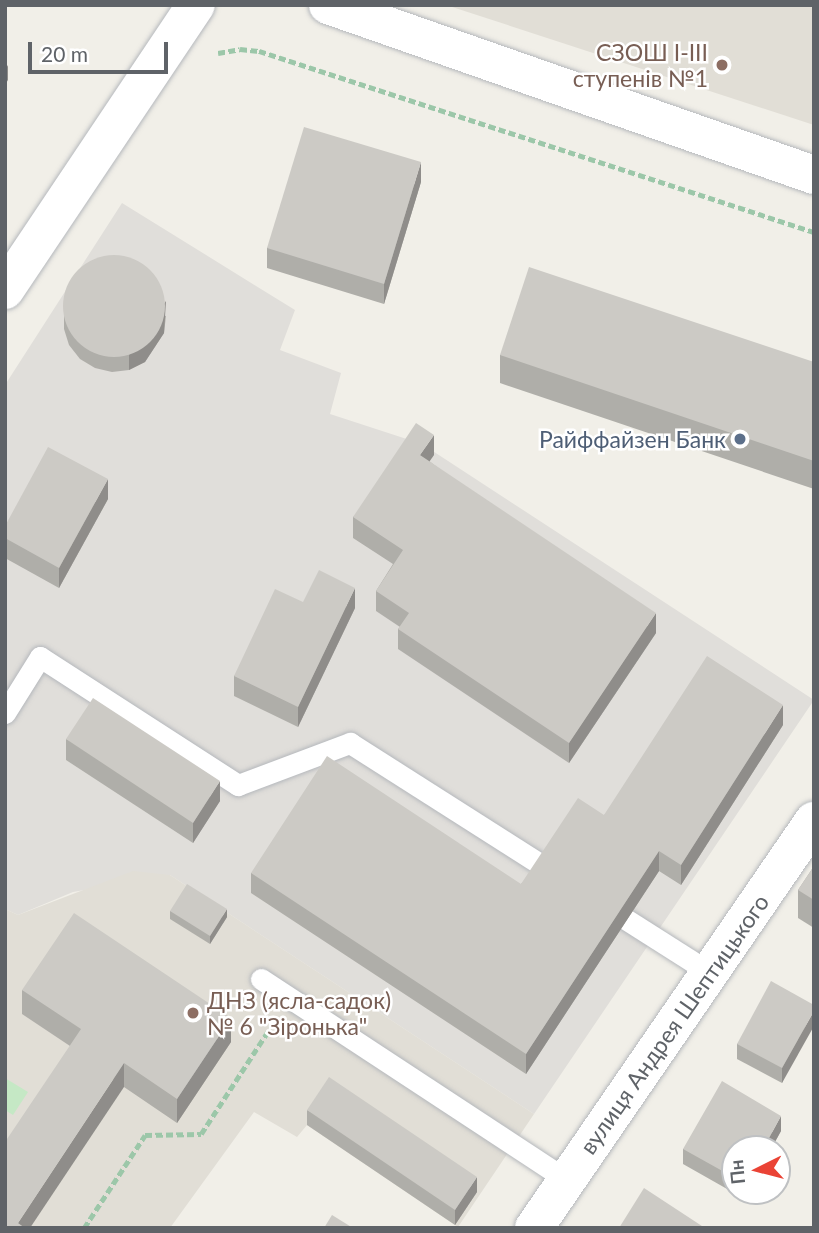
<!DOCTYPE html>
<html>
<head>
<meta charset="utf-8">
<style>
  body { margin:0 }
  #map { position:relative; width:819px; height:1233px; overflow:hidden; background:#f1efe8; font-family:Lato,sans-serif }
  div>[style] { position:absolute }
  .industrial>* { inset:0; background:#e0deda }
  .education>* { inset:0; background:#e1ded6 }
  .green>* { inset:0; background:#c5e8c5 }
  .path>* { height:4.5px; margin-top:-2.25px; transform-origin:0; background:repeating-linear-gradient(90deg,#9cc7a9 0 7px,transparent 0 10.5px) }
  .roads { filter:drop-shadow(0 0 2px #b5b8bc) drop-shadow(0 0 2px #b5b8bc) }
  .service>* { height:21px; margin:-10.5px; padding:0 10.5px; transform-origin:10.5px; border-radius:10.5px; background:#fff }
  .minor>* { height:38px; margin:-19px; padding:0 19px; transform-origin:19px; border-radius:19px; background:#fff }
  .tertiary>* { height:38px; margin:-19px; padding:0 19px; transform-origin:19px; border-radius:19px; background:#fff }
  .wall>* { inset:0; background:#afaea9 }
  .shaded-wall>* { inset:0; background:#8f8d8a }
  .building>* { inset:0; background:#cccac5 }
  .round { border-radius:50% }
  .dots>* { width:19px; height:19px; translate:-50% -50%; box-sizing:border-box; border:4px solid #fff; border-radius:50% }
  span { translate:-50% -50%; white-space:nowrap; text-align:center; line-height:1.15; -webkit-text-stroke:5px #fff; paint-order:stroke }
  .education-label { font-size:23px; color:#785e54 }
  .right { translate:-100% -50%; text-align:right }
  .left { translate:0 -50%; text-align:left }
  .service-label { font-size:23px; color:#4e5e75 }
  .street-label { font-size:23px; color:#5f6368 }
  .frame { position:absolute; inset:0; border:7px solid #5f6368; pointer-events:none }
  .north { position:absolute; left:721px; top:1135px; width:70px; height:70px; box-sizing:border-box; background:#fff; border:2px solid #bfc1c3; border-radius:50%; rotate:264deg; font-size:19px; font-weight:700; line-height:28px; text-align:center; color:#5f6368 }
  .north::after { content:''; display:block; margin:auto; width:24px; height:32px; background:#ea4335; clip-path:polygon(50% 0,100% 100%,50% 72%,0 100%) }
  .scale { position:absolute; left:28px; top:42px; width:140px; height:32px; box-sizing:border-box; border:4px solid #5f6368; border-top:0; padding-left:9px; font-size:21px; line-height:24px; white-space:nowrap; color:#5f6368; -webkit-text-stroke:5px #fff; paint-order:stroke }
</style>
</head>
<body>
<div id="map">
  <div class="industrial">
    <div style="clip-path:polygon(122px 203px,295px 310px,280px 350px,341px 373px,330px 414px,422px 444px,814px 700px,534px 1114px,170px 875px,73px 892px,18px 915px,5px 909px,5px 385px)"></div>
  </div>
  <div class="education">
    <div style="clip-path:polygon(446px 5px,814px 5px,814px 125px)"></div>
    <div style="clip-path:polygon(133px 871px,170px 875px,534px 1114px,458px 1227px,307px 1125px,297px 1137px,254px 1112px,170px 1228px,5px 1228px,5px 909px,18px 915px)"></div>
  </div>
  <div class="green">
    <div style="clip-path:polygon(5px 1078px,28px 1092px,13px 1115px,5px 1110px)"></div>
  </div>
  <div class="path">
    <div style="left:218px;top:53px;width:22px;rotate:-10deg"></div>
    <div style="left:240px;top:49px;width:19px;rotate:6deg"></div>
    <div style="left:259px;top:51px;width:584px;rotate:18.06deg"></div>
    <div style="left:84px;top:1228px;width:111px;rotate:-56.7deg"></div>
    <div style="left:145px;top:1135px;width:56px;rotate:-1deg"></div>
    <div style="left:201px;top:1134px;width:126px;rotate:-56.9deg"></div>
  </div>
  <div class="roads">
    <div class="service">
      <div style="left:5px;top:713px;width:66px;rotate:-58deg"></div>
      <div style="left:40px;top:657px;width:236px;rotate:32.9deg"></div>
      <div style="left:238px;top:785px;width:120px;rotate:-20.6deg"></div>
      <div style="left:350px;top:743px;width:249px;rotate:32.5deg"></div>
      <div style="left:605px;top:906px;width:123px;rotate:32.4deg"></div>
      <div style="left:261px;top:979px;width:366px;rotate:33.3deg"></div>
    </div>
    <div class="minor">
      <div style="left:534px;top:1228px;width:494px;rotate:-55.5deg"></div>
    </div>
    <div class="tertiary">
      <div style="left:328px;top:5px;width:515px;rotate:19.28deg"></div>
      <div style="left:5px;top:290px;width:343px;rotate:-56.2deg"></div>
    </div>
  </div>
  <div class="wall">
    <div style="clip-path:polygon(421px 182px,384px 304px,267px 268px,267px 248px)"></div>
    <div style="clip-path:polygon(64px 298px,166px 316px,164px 333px,145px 362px,129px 370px,112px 372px,95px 368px,80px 359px,69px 345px,64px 329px)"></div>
    <div style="clip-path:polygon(500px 355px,814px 362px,814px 489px,500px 383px)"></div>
    <div style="clip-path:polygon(434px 455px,429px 461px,656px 633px,569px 763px,398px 649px,398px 629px,400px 627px,376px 611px,376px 591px,393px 564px,353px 538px,353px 517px)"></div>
    <div style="clip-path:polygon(108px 499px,59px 588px,5px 558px,5px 526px)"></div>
    <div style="clip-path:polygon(303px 602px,355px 608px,298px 727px,234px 696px,234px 676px)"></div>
    <div style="clip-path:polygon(783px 725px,681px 885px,659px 871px,526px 1074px,251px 893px,251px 873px,521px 884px,604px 815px)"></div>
    <div style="clip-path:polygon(66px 739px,220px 801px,193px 843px,66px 760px)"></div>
    <div style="clip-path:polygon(814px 866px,814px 928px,798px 918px,798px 890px)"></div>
    <div style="clip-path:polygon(170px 911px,227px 917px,210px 944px,170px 919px)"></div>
    <div style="clip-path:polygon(22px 990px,231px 1042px,177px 1123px,124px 1087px,70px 1046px,22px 1014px)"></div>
    <div style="clip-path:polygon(814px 1005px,782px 1083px,737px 1059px,737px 1044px)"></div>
    <div style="clip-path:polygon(307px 1110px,477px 1192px,455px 1225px,307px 1125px)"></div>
    <div style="clip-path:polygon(781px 1131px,771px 1149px,735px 1149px,735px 1191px,747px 1191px,743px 1198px,683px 1164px,683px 1149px)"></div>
  </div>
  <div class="shaded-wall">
    <div style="clip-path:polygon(8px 65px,8px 80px,5px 85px,5px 70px)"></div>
    <div style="clip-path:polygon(421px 162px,421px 182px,384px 304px,384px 284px)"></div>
    <div style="clip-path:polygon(166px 301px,164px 333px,145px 362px,129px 370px,129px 355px)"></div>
    <div style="clip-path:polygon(434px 435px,434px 455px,420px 475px,420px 455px)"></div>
    <div style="clip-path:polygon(108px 479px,108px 499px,59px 588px,59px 568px)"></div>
    <div style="clip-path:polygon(355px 588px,355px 608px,298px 727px,298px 707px)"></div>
    <div style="clip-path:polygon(656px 613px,656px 633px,569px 763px,569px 743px)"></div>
    <div style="clip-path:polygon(783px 705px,783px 725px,681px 885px,681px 865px)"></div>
    <div style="clip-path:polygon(220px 781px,220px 801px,193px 843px,193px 823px)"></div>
    <div style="clip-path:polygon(659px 851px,659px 871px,526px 1074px,526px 1054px)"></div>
    <div style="clip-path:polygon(227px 909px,227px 917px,210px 944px,210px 936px)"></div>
    <div style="clip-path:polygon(814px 1011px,814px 1026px,782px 1083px,782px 1068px)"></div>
    <div style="clip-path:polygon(231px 1018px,231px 1042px,177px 1123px,177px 1099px)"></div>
    <div style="clip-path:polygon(124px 1063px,124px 1087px,30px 1228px,18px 1228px,18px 1223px)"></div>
    <div style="clip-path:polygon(781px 1116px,781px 1131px,771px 1149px,763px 1149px)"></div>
    <div style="clip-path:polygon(477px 1177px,477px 1192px,455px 1225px,455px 1210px)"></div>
  </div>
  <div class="building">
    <div style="clip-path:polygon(304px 127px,421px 162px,384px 284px,267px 248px)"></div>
    <div class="round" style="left:63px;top:255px;width:102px;height:102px"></div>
    <div style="clip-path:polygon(529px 267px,814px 362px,814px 461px,500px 355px)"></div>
    <div style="clip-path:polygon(416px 423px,434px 435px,420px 455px,656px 613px,569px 743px,398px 629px,409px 613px,376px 591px,403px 550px,353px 517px)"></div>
    <div style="clip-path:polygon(48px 447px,108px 479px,59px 568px,5px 538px,5px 526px)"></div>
    <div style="clip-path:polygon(319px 570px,355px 588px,298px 707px,234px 676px,275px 589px,303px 602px)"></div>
    <div style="clip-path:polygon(707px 656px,783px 705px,681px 865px,659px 851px,526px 1054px,251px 873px,327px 756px,521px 884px,578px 798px,604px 815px)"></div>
    <div style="clip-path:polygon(93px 698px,220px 781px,193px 823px,66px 739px)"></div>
    <div style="clip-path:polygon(814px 866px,814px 900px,798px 890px)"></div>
    <div style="clip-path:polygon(187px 884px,227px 909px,210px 936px,170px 911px)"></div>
    <div style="clip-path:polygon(74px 913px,231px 1018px,177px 1099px,124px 1063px,18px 1223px,25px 1228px,5px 1228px,5px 1142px,81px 1029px,22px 990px)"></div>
    <div style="clip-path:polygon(771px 981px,814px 1005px,814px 1011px,782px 1068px,737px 1044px)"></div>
    <div style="clip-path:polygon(329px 1077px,477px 1177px,455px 1210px,307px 1110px)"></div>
    <div style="clip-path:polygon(722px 1081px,781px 1116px,763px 1149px,735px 1149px,735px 1178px,683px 1149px)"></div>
    <div style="clip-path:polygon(644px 1188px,705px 1228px,619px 1228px)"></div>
    <div style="clip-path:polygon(332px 1215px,353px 1228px,324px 1228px)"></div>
  </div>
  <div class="dots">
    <div style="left:722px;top:65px;background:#8d6e63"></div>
    <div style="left:740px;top:439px;background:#5c6f8a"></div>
    <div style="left:193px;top:1013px;background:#8d6e63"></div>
  </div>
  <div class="education-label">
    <span class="right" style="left:708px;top:65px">СЗОШ І-ІІІ<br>ступенів №1</span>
    <span class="left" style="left:207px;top:1013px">ДНЗ (ясла-садок)<br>№ 6 "Зіронька"</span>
  </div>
  <div class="service-label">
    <span class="right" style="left:726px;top:439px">Райффайзен Банк</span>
  </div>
  <div class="street-label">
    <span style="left:674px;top:1024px;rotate:-55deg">вулиця Андрея Шептицького</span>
  </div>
  <div class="frame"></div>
  <div class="north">Пн</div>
  <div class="scale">20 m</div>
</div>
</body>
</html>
